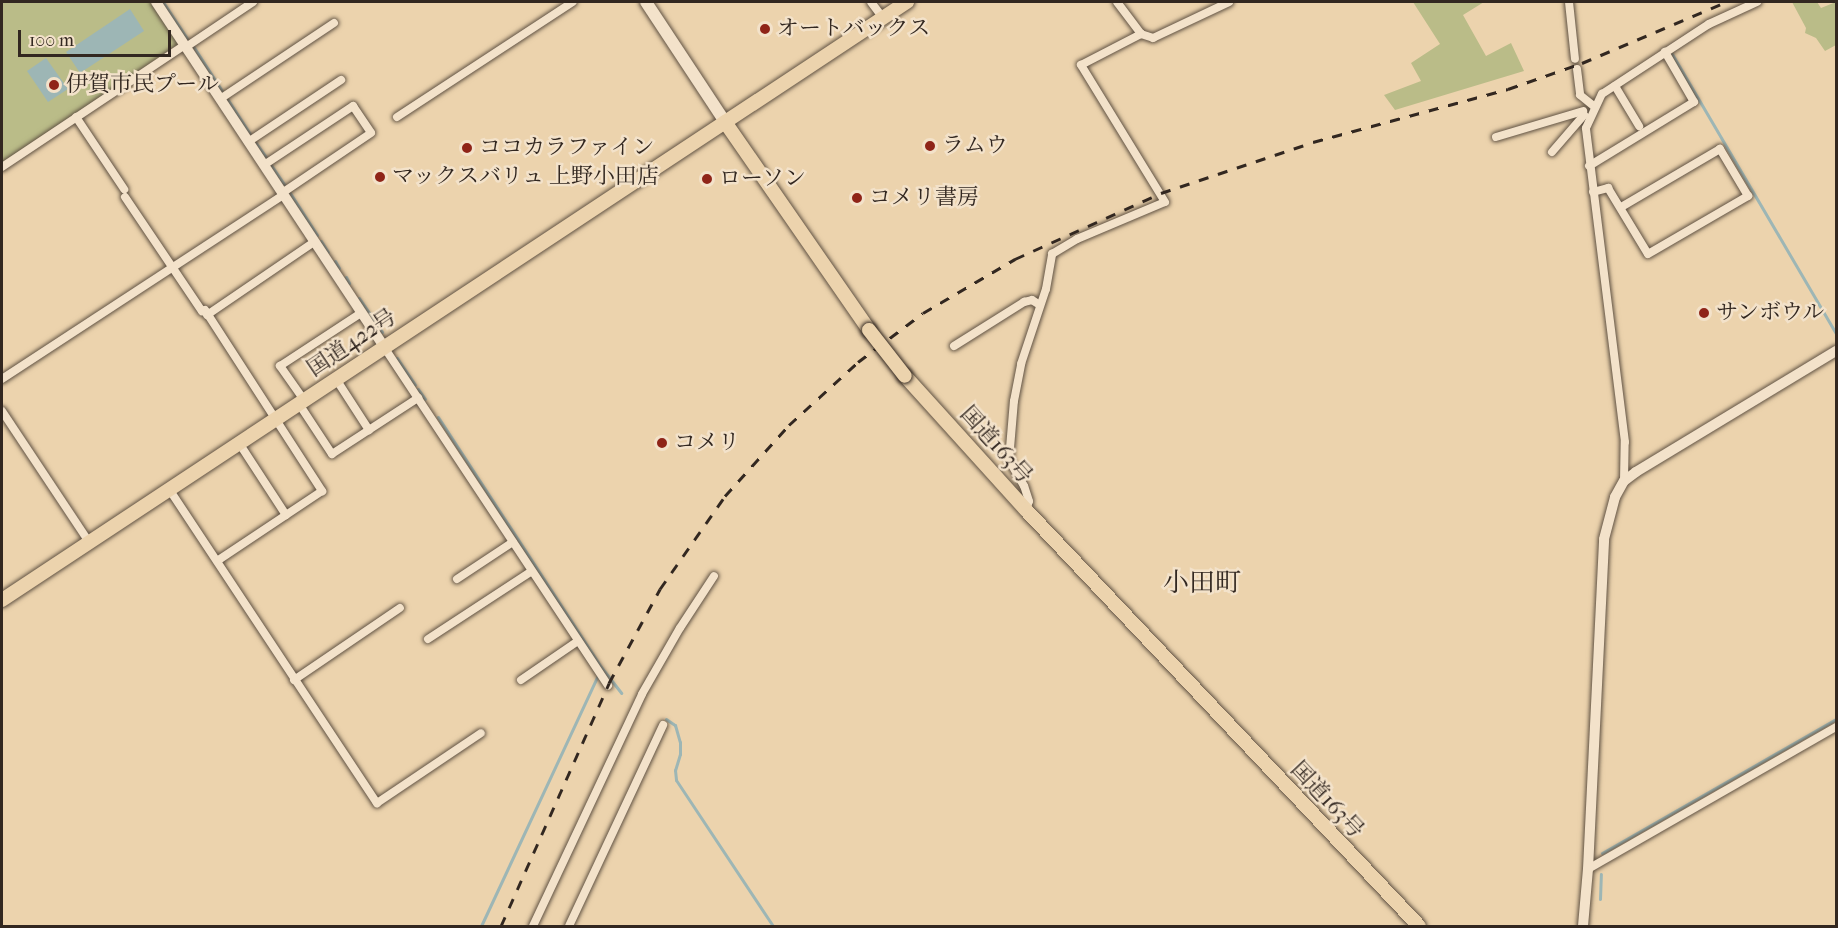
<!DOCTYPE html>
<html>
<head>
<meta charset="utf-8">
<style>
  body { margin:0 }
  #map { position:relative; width:1838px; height:928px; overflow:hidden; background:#ecd3ad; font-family:"IM FELL French Canon","Noto Serif JP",serif }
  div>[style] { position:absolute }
  .green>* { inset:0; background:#babc88 }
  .water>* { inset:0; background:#9db6b5 }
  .stream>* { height:3px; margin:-1.5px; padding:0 1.5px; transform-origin:1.5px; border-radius:1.5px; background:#9db6b5 }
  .roads { filter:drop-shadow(0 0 2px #605243) drop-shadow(0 0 2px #605243) }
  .minor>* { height:8px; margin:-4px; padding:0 4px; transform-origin:4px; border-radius:4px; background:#f3e2ca }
  .tertiary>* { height:10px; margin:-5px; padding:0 5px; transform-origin:5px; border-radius:5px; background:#f3e2ca }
  .secondary>* { height:12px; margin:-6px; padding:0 6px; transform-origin:6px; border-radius:6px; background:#f3e2ca }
  .trunk>* { height:14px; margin:-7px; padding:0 7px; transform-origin:7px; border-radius:7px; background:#ecd3ad }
  .rail>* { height:3px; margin-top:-1.5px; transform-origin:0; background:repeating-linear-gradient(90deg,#322720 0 10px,transparent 0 20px) }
  .bridges { filter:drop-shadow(0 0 2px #322720) drop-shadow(0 0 2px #322720) }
  .trunk-bridge>* { height:14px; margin:-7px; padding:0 7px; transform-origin:7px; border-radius:7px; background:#ecd3ad }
  .dots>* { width:16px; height:16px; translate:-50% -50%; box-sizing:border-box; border:3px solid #f3e2ca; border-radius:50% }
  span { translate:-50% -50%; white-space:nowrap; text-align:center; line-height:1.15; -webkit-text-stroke:5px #f3e2ca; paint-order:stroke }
  .poi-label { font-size:22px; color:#322720 }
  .left { translate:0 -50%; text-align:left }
  .street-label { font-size:22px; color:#322720 }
  .quarter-label { font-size:26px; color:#322720 }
  .frame { position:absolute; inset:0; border:3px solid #322720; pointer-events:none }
  .scale { position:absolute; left:18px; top:30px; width:153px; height:27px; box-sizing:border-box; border:3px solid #322720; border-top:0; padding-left:8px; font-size:18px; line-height:21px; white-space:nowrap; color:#322720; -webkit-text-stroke:4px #f3e2ca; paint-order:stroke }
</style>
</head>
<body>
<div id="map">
  <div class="green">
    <div style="clip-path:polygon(2px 2px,151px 2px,178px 44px,2px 164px)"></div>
    <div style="clip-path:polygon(1413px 2px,1484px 2px,1463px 15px,1486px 56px,1511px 43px,1524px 71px,1395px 110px,1384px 95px,1421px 81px,1411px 63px,1440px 44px)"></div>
    <div style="clip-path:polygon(1792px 2px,1817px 2px,1821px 8px,1836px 2px,1836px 45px,1825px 51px,1816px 38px,1805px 33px,1806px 28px)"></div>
  </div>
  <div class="water">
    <div style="clip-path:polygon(130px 9px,144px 31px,80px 73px,66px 52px)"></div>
    <div style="clip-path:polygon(46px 58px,68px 89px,48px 102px,27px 71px)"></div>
  </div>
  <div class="stream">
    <div style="left:163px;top:2px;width:45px;rotate:56.7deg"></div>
    <div style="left:193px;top:46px;width:54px;rotate:57.2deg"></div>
    <div style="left:1672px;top:54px;width:324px;rotate:59.6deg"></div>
    <div style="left:228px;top:100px;width:40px;rotate:57.1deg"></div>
    <div style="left:256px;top:143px;width:21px;rotate:55deg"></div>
    <div style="left:271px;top:165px;width:27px;rotate:56deg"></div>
    <div style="left:290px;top:193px;width:50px;rotate:57.3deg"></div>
    <div style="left:321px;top:241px;width:13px;rotate:58deg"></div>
    <div style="left:335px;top:261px;width:8px;rotate:60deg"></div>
    <div style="left:346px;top:277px;width:7px;rotate:63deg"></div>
    <div style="left:359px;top:298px;width:41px;rotate:55.9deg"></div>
    <div style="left:397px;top:358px;width:32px;rotate:56deg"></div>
    <div style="left:418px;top:389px;width:12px;rotate:55deg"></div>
    <div style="left:438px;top:417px;width:298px;rotate:56.9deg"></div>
    <div style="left:601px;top:667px;width:33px;rotate:52deg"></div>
    <div style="left:666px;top:719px;width:11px;rotate:34deg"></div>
    <div style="left:675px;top:725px;width:18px;rotate:74deg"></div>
    <div style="left:680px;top:742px;width:12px;rotate:90deg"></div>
    <div style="left:680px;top:754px;width:17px;rotate:107deg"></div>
    <div style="left:675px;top:770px;width:10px;rotate:84deg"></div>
    <div style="left:676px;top:780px;width:175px;rotate:56.4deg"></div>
    <div style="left:1602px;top:853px;width:270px;rotate:-29.8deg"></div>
    <div style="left:1600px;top:899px;width:25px;rotate:-88deg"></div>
    <div style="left:481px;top:926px;width:277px;rotate:-65deg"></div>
  </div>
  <div class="roads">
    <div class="minor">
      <div style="left:871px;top:2px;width:20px;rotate:53deg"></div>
      <div style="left:1117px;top:2px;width:40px;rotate:53deg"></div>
      <div style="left:1141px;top:34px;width:13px;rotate:18deg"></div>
      <div style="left:1153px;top:38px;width:84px;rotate:-25.3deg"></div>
      <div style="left:1569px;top:2px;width:57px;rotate:84deg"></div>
      <div style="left:186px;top:47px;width:81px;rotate:-33.9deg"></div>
      <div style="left:1577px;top:69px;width:26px;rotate:83deg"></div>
      <div style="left:1580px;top:95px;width:19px;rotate:39deg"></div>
      <div style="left:1615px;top:86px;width:47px;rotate:59deg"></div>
      <div style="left:220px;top:99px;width:137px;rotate:-33.7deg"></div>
      <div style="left:76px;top:117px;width:87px;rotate:56.3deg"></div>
      <div style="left:397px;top:117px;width:210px;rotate:-33.2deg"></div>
      <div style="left:1496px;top:137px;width:91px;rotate:-16.6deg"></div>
      <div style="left:248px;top:142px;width:112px;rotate:-33.7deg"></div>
      <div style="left:1552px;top:152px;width:49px;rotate:-49.1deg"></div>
      <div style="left:264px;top:165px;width:107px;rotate:-33.5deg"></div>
      <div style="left:353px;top:106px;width:32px;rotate:56deg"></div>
      <div style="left:371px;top:133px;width:107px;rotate:146deg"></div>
      <div style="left:1589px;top:166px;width:123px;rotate:-31.4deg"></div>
      <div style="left:1694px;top:102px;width:58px;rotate:-120.1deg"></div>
      <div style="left:2px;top:167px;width:220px;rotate:-33.7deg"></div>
      <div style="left:1593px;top:192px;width:16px;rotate:-15deg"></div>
      <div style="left:1608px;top:188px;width:77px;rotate:58.8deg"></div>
      <div style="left:1648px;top:254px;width:116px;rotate:-30.1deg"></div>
      <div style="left:1748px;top:196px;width:55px;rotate:-120.8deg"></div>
      <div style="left:1720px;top:149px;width:115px;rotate:149.6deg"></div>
      <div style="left:125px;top:197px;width:138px;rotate:56deg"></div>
      <div style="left:202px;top:311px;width:3px;rotate:-18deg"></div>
      <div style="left:205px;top:310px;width:216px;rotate:57.1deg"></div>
      <div style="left:322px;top:491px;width:126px;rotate:146.3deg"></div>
      <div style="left:207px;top:315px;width:130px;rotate:-34.3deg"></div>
      <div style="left:954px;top:346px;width:83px;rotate:-32.2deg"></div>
      <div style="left:1024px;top:302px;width:8px;rotate:-14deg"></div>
      <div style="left:1032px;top:300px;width:9px;rotate:32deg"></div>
      <div style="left:384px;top:347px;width:406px;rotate:56.5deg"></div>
      <div style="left:2px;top:379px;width:336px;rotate:-33.2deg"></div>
      <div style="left:336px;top:379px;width:61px;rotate:57.1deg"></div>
      <div style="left:304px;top:400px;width:42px;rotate:-125.2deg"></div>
      <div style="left:280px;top:366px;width:97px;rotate:-33.2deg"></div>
      <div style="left:299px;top:404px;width:60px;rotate:56.6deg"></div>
      <div style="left:332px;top:454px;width:103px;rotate:-33.1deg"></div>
      <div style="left:2px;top:411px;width:157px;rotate:56.4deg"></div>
      <div style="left:239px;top:443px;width:86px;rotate:56.9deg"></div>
      <div style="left:1624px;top:481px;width:39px;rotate:-89deg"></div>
      <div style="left:1625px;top:442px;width:316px;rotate:-97.1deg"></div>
      <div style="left:1586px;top:128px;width:38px;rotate:-65deg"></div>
      <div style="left:1602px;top:94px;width:128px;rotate:-33.2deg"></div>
      <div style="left:1709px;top:24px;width:53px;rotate:-24.6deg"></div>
      <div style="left:169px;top:489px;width:377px;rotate:56.5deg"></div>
      <div style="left:377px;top:803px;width:125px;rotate:-33.9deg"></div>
      <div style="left:1026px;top:510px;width:9px;rotate:-72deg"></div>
      <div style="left:1029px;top:501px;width:16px;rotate:-108deg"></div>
      <div style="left:1024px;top:486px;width:30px;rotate:-120deg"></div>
      <div style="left:1009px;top:460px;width:59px;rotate:-85.2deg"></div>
      <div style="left:1014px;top:401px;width:38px;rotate:-79deg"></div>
      <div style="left:1021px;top:364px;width:79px;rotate:-71.6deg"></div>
      <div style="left:1046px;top:289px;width:36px;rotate:-80deg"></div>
      <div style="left:1052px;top:254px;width:29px;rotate:-31deg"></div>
      <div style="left:1077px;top:239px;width:95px;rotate:-22.8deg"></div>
      <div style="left:1165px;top:202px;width:161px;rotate:-121.5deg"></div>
      <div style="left:1081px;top:65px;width:68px;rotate:-27.3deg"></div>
      <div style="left:457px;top:579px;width:67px;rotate:-33.5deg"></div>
      <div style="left:428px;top:639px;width:124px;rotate:-33.2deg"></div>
      <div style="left:294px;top:680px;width:128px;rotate:-34.2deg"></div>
      <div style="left:521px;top:680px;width:69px;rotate:-34.4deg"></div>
      <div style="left:1588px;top:869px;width:286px;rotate:-29.8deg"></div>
      <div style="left:533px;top:926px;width:256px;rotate:-64.8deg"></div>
      <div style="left:642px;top:694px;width:76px;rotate:-60.1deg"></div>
      <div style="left:680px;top:628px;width:62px;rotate:-56.8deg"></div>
      <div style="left:569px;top:926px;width:222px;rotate:-64.9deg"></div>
    </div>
    <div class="tertiary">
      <div style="left:156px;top:2px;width:414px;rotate:56.5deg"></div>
      <div style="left:1583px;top:926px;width:57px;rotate:-85deg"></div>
      <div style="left:1588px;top:869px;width:330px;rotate:-87.2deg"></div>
      <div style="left:1604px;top:539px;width:43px;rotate:-75.3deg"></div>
      <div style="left:1615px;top:497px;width:18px;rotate:-61deg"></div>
      <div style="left:1624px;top:481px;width:15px;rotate:-37deg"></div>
      <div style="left:1636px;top:472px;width:234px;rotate:-31.2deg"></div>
    </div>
    <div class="secondary">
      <div style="left:646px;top:2px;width:144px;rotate:56.6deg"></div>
    </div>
    <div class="trunk">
      <div style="left:725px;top:122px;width:253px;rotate:55.3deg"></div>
      <div style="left:905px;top:376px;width:181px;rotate:47.9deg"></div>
      <div style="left:1026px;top:510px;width:572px;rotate:46.63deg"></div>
      <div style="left:2px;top:600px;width:1085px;rotate:-33.46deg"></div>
    </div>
  </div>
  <div class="rail">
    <div style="left:501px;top:926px;width:266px;rotate:-66deg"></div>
    <div style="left:609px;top:683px;width:107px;rotate:-61.5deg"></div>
    <div style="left:660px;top:589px;width:113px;rotate:-55deg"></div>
    <div style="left:725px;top:496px;width:96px;rotate:-48deg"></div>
    <div style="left:789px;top:425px;width:93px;rotate:-42.4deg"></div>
    <div style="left:858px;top:362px;width:81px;rotate:-37deg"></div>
    <div style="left:923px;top:313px;width:107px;rotate:-30.4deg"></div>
    <div style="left:1015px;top:259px;width:160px;rotate:-24.3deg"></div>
    <div style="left:1161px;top:193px;width:160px;rotate:-18.5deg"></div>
    <div style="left:1313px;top:142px;width:202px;rotate:-15.2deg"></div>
    <div style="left:1508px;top:89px;width:78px;rotate:-19.4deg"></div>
    <div style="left:1582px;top:63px;width:156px;rotate:-23deg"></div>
  </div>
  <div class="bridges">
    <div class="trunk-bridge">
      <div style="left:869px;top:330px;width:58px;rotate:52deg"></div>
    </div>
  </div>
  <div class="dots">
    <div style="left:765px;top:29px;background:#8f2418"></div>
    <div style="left:54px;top:85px;background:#8f2418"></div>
    <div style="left:930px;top:146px;background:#8f2418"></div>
    <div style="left:467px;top:148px;background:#8f2418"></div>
    <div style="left:380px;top:177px;background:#8f2418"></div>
    <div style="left:707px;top:179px;background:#8f2418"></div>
    <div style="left:857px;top:198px;background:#8f2418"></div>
    <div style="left:1704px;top:313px;background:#8f2418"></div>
    <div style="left:662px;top:443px;background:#8f2418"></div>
  </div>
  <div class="poi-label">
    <span class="left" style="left:777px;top:29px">オートバックス</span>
    <span class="left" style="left:66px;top:85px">伊賀市民プール</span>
    <span class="left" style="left:942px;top:146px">ラムウ</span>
    <span class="left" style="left:479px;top:148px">ココカラファイン</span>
    <span class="left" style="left:392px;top:177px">マックスバリュ 上野小田店</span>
    <span class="left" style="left:719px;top:179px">ローソン</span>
    <span class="left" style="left:869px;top:198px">コメリ書房</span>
    <span class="left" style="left:1716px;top:313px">サンボウル</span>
    <span class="left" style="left:674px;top:443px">コメリ</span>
  </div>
  <div class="street-label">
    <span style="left:352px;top:343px;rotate:-34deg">国道422号</span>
    <span style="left:996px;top:445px;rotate:48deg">国道163号</span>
    <span style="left:1327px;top:800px;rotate:47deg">国道163号</span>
  </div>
  <div class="quarter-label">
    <span style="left:1202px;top:583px">小田町</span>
  </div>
  <div class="frame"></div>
  <div class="scale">100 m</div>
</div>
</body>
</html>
